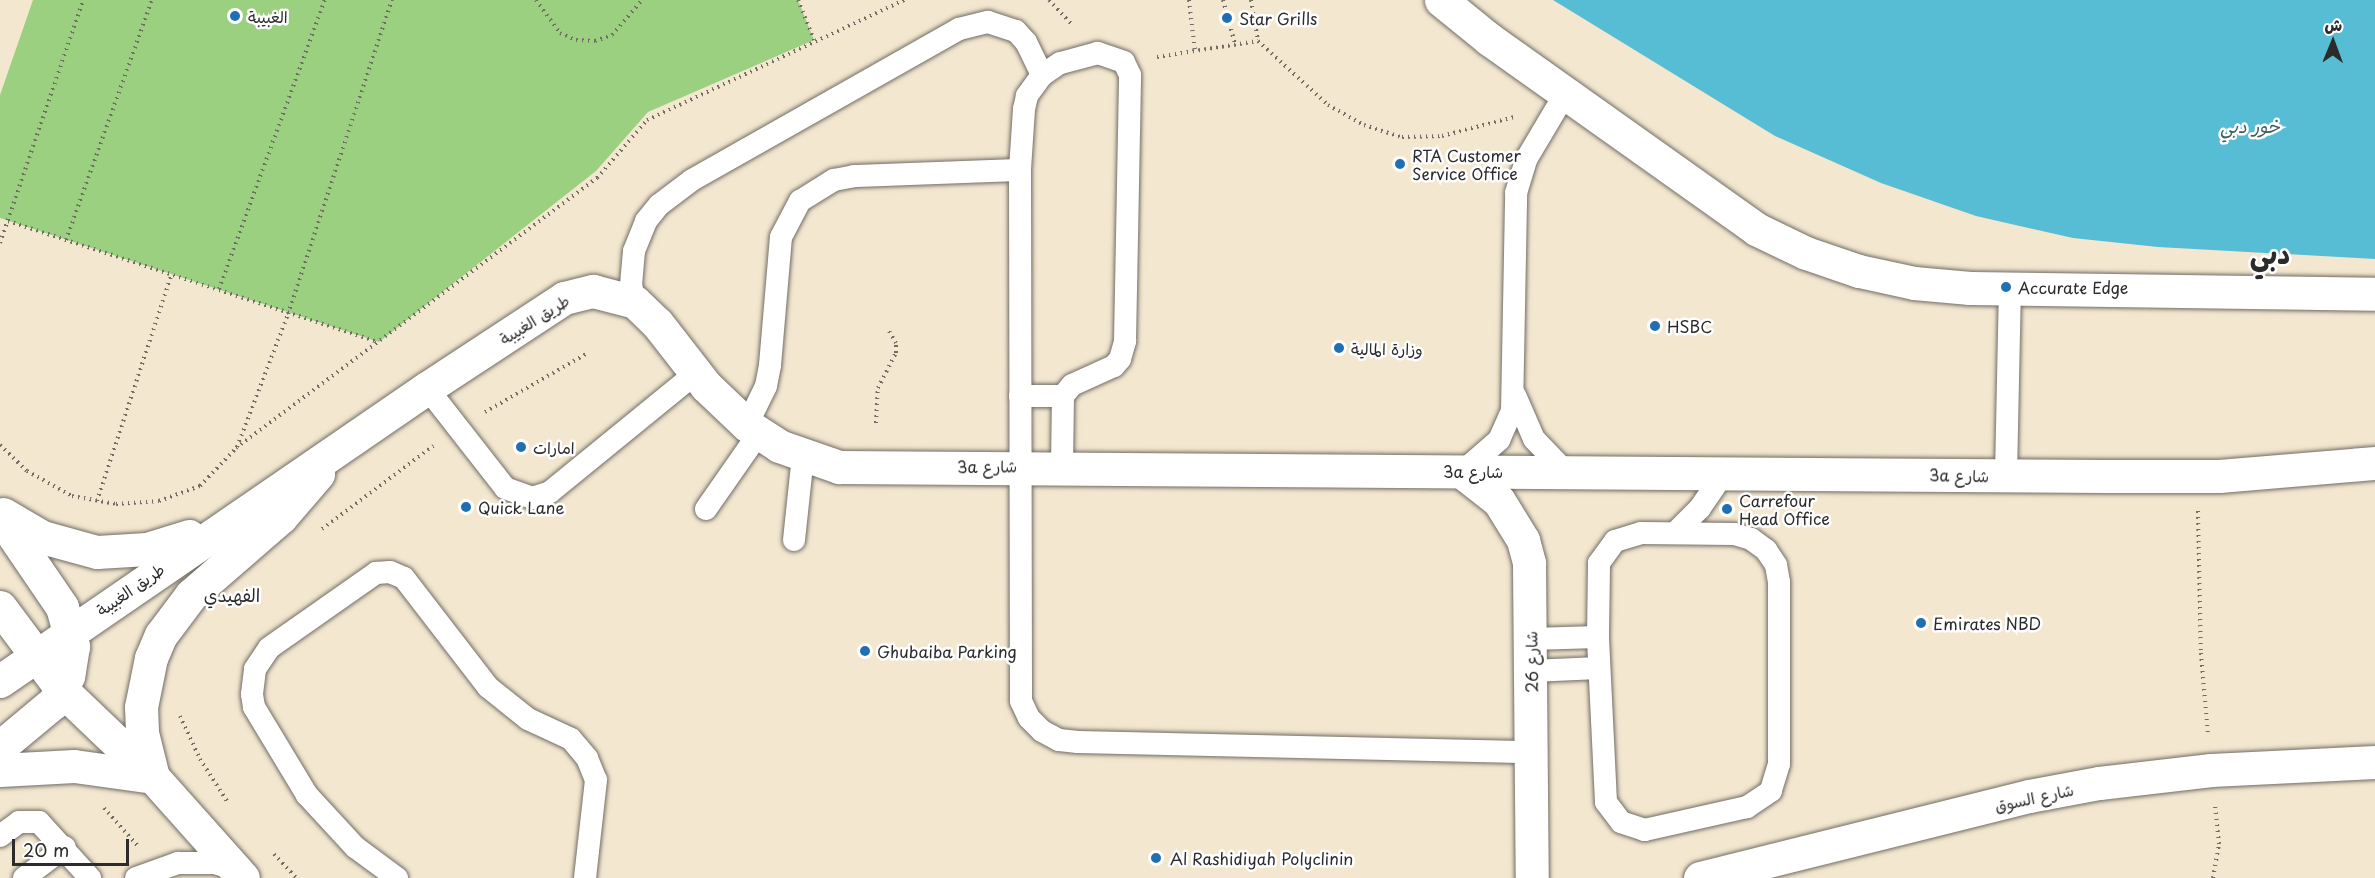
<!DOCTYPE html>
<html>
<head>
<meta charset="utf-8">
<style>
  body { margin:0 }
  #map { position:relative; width:2375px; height:878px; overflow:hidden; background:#f3e7d0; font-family:"Playpen Sans","Playpen Sans Arabic",sans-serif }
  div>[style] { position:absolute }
  .green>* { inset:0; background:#9bd081 }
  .water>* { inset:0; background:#56bdd4 }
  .path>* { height:4px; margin-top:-2px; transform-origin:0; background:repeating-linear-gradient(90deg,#716d65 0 1.5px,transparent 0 6px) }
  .roads { filter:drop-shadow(0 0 2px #716d65) drop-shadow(0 0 2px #716d65) }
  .lane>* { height:22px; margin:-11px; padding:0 11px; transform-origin:11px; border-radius:11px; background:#fff }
  .street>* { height:33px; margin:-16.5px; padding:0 16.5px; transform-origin:16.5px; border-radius:16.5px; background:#fff }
  .secondary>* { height:33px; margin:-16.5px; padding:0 16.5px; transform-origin:16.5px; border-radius:16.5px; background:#fff }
  .dots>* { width:16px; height:16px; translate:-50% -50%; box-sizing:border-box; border:3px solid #fff; border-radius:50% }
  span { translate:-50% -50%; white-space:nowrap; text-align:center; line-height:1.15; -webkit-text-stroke:5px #fff; paint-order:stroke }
  .poi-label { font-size:16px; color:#2b2b2b }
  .left { translate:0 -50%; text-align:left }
  .street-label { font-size:16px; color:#2b2b2b }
  .water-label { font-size:18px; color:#3a5e66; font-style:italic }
  .neighbourhood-label { font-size:18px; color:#2b2b2b }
  .town-label { font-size:28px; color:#2b2b2b; font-weight:700 }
  .north { position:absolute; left:2303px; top:12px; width:60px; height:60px; -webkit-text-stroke:4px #fff; paint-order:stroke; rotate:1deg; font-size:16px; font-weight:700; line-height:24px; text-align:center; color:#2b2b2b }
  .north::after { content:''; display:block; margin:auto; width:21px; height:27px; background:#2b2b2b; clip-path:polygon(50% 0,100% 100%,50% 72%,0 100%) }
  .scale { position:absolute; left:12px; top:839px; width:117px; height:27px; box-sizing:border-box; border:3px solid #2b2b2b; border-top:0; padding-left:8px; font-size:18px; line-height:21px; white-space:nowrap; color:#2b2b2b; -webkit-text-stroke:4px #fff; paint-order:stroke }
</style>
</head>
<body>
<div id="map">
  <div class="green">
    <div style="clip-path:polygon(33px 0,798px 0,814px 40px,648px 112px,596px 171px,379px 342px,0 218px,0 95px)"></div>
  </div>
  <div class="water">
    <div style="clip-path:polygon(1553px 0,2375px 0,2375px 259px,2158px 247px,2073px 238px,1976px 216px,1881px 183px,1775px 136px)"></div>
  </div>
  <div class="path">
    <div style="left:536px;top:0;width:41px;rotate:54deg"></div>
    <div style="left:560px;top:33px;width:17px;rotate:24deg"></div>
    <div style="left:576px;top:40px;width:19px;rotate:3deg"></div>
    <div style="left:595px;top:41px;width:18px;rotate:-19deg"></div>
    <div style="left:612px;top:35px;width:46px;rotate:-49.4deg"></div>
    <div style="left:798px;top:0;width:43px;rotate:68.2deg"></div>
    <div style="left:1049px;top:0;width:35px;rotate:47deg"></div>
    <div style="left:1189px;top:0;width:51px;rotate:83.3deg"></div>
    <div style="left:1223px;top:0;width:46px;rotate:74.7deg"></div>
    <div style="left:1251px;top:0;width:42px;rotate:80.3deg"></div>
    <div style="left:1258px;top:41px;width:95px;rotate:42.4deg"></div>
    <div style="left:1328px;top:105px;width:41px;rotate:29.1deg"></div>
    <div style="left:1364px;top:125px;width:40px;rotate:18deg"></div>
    <div style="left:1402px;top:137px;width:40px;rotate:-1.4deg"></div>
    <div style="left:1442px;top:136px;width:74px;rotate:-14.8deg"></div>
    <div style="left:1157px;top:57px;width:102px;rotate:-9deg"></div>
    <div style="left:8px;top:221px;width:389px;rotate:18.1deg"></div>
    <div style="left:66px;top:240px;width:255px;rotate:-70.3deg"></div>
    <div style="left:0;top:243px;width:257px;rotate:-71.1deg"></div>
    <div style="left:219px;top:289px;width:308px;rotate:-69.9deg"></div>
    <div style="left:485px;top:412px;width:116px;rotate:-29.9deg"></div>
    <div style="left:876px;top:423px;width:35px;rotate:-87deg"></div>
    <div style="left:878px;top:388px;width:39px;rotate:-63deg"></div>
    <div style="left:896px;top:353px;width:10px;rotate:-90deg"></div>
    <div style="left:896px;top:343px;width:16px;rotate:-120deg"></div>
    <div style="left:0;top:445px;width:37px;rotate:44deg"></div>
    <div style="left:27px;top:471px;width:51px;rotate:29.1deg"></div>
    <div style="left:72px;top:496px;width:45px;rotate:10.3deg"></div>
    <div style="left:116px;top:504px;width:43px;rotate:-4deg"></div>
    <div style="left:159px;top:501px;width:44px;rotate:-20.1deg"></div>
    <div style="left:200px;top:486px;width:52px;rotate:-46.5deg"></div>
    <div style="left:236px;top:448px;width:451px;rotate:-36.8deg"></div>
    <div style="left:597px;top:178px;width:77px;rotate:-49.2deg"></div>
    <div style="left:647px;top:120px;width:284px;rotate:-25deg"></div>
    <div style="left:237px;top:447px;width:142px;rotate:-69deg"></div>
    <div style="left:288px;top:314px;width:331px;rotate:-71.7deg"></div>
    <div style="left:97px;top:501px;width:237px;rotate:-71.8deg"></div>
    <div style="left:2198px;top:511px;width:142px;rotate:88.8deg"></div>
    <div style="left:2201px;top:653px;width:81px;rotate:85.1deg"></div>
    <div style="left:322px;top:529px;width:139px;rotate:-36.8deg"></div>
    <div style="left:180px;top:716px;width:47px;rotate:65.1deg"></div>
    <div style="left:200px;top:759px;width:50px;rotate:57.3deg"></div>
    <div style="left:104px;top:808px;width:50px;rotate:48.3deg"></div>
    <div style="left:274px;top:854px;width:33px;rotate:47deg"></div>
    <div style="left:2213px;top:878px;width:35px;rotate:-80deg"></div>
    <div style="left:2219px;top:844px;width:39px;rotate:-96deg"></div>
  </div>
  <div class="roads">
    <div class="lane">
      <div style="left:635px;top:302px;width:17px;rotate:-103deg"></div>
      <div style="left:631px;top:285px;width:34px;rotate:-85deg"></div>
      <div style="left:634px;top:251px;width:32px;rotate:-68deg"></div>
      <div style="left:646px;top:221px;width:21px;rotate:-51deg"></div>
      <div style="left:659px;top:205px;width:41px;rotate:-37.1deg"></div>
      <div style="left:692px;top:180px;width:307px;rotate:-29.5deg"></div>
      <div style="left:959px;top:29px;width:30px;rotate:-14deg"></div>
      <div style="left:988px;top:22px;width:29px;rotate:18deg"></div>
      <div style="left:1016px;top:31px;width:15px;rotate:48deg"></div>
      <div style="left:1026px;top:42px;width:37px;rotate:64deg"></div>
      <div style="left:427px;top:388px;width:127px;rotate:52deg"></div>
      <div style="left:505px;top:488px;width:29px;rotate:20deg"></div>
      <div style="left:532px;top:498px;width:19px;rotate:-18deg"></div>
      <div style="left:550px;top:492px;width:188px;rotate:-39.2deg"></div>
      <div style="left:1515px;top:395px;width:48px;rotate:66.6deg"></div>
      <div style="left:1534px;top:439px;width:46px;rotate:45.9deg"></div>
      <div style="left:1020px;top:396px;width:43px"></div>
      <div style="left:747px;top:425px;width:43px;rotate:-64deg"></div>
      <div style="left:766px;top:386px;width:21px;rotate:-79deg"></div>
      <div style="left:770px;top:365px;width:128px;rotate:-85.1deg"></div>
      <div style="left:781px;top:237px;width:41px;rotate:-62.2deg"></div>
      <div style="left:800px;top:201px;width:40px;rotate:-32deg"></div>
      <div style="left:834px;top:180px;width:20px;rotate:-11deg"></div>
      <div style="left:854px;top:176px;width:166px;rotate:-2.1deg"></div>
      <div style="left:1062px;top:467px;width:71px;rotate:-89.2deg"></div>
      <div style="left:1063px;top:396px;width:14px;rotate:-51deg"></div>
      <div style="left:1072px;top:385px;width:46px;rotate:-24.3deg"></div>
      <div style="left:1114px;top:366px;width:9px;rotate:-49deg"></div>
      <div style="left:1120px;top:359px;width:19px;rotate:-74deg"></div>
      <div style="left:1125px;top:341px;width:266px;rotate:-88.9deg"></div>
      <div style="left:1130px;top:75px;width:14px;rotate:-115deg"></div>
      <div style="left:1124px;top:62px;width:28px;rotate:-161deg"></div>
      <div style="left:1098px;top:53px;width:39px;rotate:165deg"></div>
      <div style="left:1060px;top:63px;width:22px;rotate:146deg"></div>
      <div style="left:1042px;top:75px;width:26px;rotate:126deg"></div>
      <div style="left:1027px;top:96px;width:13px;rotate:103deg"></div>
      <div style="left:1024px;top:109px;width:61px;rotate:93.8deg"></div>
      <div style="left:1020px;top:170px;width:512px;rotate:89.89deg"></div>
      <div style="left:1021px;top:682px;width:19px;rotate:90deg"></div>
      <div style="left:1021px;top:701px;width:19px;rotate:65deg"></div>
      <div style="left:1029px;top:718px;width:18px;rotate:45deg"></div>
      <div style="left:1042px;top:731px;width:19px;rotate:28deg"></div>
      <div style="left:1059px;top:740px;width:19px;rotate:6deg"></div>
      <div style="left:1078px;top:742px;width:454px;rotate:1.3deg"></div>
      <div style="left:1462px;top:472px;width:49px;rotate:-40.9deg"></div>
      <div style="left:1499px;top:440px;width:32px;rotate:-66deg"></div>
      <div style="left:1512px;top:411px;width:218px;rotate:-88.9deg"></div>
      <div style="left:1516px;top:193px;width:37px;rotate:-73deg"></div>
      <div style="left:1527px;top:158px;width:74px;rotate:-59.3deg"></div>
      <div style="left:2006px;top:476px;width:188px;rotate:-88.8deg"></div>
      <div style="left:706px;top:509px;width:93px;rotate:-55.1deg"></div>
      <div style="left:1641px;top:533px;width:93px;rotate:0.6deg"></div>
      <div style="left:1734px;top:534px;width:18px;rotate:16deg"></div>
      <div style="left:1751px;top:539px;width:19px;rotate:36deg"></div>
      <div style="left:1766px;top:550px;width:18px;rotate:56deg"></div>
      <div style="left:1776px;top:565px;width:17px;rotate:80deg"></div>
      <div style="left:1779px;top:582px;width:182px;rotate:90deg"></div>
      <div style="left:1779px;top:764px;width:28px;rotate:107deg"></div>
      <div style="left:1771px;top:791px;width:29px;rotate:146deg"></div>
      <div style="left:1747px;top:807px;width:105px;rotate:167.3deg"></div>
      <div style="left:1645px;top:830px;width:25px;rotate:-162deg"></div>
      <div style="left:1621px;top:822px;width:25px;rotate:-127deg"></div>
      <div style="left:1606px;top:802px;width:165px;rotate:-92.8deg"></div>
      <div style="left:1598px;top:637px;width:74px;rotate:-89.2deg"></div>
      <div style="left:1599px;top:563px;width:27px;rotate:-54deg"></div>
      <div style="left:1615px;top:541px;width:27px;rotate:-17deg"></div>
      <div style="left:1675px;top:533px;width:35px;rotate:-45deg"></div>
      <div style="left:1700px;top:508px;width:42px;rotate:-55.6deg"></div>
      <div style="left:794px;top:540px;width:84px;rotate:-83.9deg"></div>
      <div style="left:1531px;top:639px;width:67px;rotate:-1.7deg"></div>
      <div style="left:1531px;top:671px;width:68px;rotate:-2.5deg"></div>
      <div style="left:0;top:836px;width:24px;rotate:-36deg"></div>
      <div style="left:19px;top:822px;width:20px"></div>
      <div style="left:39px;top:822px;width:76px;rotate:47.7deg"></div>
      <div style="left:24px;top:878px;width:51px;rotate:-37.1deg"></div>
      <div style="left:136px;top:878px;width:45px;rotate:-19.7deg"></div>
      <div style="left:178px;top:863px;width:36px"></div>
      <div style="left:214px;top:863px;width:19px;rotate:16deg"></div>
      <div style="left:397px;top:878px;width:52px;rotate:-143.6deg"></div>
      <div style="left:355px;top:847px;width:71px;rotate:-132.7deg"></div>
      <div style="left:307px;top:795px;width:103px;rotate:-121.1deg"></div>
      <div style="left:254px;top:707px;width:13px;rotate:-99deg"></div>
      <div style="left:252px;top:694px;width:25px;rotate:-83deg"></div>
      <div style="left:255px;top:669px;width:25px;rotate:-56deg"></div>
      <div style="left:269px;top:648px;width:131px;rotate:-35deg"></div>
      <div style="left:376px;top:573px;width:14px;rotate:-4deg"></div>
      <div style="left:390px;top:572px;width:15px;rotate:23deg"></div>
      <div style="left:404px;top:578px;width:138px;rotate:52.4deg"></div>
      <div style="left:488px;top:687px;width:51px;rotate:38.7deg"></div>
      <div style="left:528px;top:719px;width:47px;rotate:24.9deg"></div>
      <div style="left:571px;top:739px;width:25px;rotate:50deg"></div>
      <div style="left:587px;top:758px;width:24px;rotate:68deg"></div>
      <div style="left:596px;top:780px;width:99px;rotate:96.4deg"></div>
    </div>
    <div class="street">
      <div style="left:1441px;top:0;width:62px;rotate:39.1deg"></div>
      <div style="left:1489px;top:39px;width:328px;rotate:35.4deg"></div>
      <div style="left:1756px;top:229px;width:55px;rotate:25.6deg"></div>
      <div style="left:1806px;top:253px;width:56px;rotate:18.8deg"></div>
      <div style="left:1859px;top:271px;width:56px;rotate:12.3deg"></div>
      <div style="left:1914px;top:283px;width:56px;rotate:5.1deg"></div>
      <div style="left:1970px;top:288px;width:405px;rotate:0.8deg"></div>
      <div style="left:1462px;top:472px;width:47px;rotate:38.1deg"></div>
      <div style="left:1499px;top:501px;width:46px;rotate:58.4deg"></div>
      <div style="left:1523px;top:540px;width:24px;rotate:75deg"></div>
      <div style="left:1529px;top:563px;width:315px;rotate:89.5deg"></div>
      <div style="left:1700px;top:878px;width:339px;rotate:-14deg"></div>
      <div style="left:2029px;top:796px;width:71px;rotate:-10.5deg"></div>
      <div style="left:2099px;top:783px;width:113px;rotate:-6.6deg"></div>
      <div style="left:2211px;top:770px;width:164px;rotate:-2.8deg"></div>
    </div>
    <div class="secondary">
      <div style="left:3px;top:514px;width:45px;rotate:30.5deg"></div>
      <div style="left:42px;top:537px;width:57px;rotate:15.3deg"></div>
      <div style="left:97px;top:552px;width:50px;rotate:-3.4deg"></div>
      <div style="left:147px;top:549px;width:44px;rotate:-17.2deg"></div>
      <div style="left:0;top:516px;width:110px;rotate:55.7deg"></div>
      <div style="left:62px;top:607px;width:41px;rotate:74.2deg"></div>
      <div style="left:73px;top:646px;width:30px;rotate:99deg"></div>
      <div style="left:68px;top:676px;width:30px;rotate:118deg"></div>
      <div style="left:54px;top:702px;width:70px;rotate:140.2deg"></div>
      <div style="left:0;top:607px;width:104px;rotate:53.2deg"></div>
      <div style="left:62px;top:690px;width:126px;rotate:43.7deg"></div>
      <div style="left:153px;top:777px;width:135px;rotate:48.3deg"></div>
      <div style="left:0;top:681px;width:518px;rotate:-34.46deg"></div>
      <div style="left:427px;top:388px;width:164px;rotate:-33.3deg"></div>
      <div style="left:564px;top:298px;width:30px;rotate:-14deg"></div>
      <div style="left:593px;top:291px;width:43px;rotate:14.7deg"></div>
      <div style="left:635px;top:302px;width:30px;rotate:44deg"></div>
      <div style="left:657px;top:323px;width:80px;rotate:52.1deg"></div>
      <div style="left:706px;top:386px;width:57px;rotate:43.6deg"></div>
      <div style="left:747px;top:425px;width:38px;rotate:33deg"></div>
      <div style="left:779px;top:446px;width:64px;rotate:19.3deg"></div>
      <div style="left:839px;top:467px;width:1266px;rotate:0.41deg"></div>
      <div style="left:2105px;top:476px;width:114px"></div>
      <div style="left:2219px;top:476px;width:157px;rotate:-4.8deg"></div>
      <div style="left:0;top:770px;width:74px;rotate:-3.1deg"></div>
      <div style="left:74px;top:766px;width:80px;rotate:7.9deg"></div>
      <div style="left:153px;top:777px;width:45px;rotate:-104deg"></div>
      <div style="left:142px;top:733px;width:26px;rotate:-92deg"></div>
      <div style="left:141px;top:707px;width:50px;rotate:-78.5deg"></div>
      <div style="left:151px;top:658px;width:25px;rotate:-67deg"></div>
      <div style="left:161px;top:635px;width:50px;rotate:-53.1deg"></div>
      <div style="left:191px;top:595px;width:119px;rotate:-40.9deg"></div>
      <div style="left:281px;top:517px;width:57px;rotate:-49.3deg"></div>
    </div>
  </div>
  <div class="dots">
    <div style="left:235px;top:16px;background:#1f6fb2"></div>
    <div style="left:1227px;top:18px;background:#1f6fb2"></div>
    <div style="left:1400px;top:164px;background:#1f6fb2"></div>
    <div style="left:2006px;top:287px;background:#1f6fb2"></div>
    <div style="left:1655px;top:326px;background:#1f6fb2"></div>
    <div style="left:1339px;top:348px;background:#1f6fb2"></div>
    <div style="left:521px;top:447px;background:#1f6fb2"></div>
    <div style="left:466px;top:507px;background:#1f6fb2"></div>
    <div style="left:1727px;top:509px;background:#1f6fb2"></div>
    <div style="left:1921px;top:623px;background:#1f6fb2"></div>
    <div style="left:865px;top:651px;background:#1f6fb2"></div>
    <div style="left:1156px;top:858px;background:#1f6fb2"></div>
  </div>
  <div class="poi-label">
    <span class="left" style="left:248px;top:16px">الغبيبة</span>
    <span class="left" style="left:1239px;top:18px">Star Grills</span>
    <span class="left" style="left:1412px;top:164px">RTA Customer<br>Service Office</span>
    <span class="left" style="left:2018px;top:287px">Accurate Edge</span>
    <span class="left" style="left:1667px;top:326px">HSBC</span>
    <span class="left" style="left:1351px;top:348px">وزارة المالية</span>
    <span class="left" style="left:533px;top:447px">امارات</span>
    <span class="left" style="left:1739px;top:509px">Carrefour<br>Head Office</span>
    <span class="left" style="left:478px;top:507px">Quick Lane</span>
    <span class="left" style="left:1933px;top:623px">Emirates NBD</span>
    <span class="left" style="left:877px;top:651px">Ghubaiba Parking</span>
    <span class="left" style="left:1170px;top:858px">Al Rashidiyah Polyclinin</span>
  </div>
  <div class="street-label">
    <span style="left:534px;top:319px;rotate:-32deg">طريق الغبيبة</span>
    <span style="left:987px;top:466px;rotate:-1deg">3a شارع</span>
    <span style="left:1473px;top:471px">3a شارع</span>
    <span style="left:1959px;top:475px;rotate:1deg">3a شارع</span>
    <span style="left:130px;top:589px;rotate:-35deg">طريق الغبيبة</span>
    <span style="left:1531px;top:662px;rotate:-91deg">شارع 26</span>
    <span style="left:2034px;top:797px;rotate:-12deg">شارع السوق</span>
  </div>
  <div class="water-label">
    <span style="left:2250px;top:126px">خور دبي</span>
  </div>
  <div class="neighbourhood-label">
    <span style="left:232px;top:595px">الفهيدي</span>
  </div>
  <div class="town-label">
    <span style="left:2270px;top:253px">دبي</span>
  </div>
  <div class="north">ش</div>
  <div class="scale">20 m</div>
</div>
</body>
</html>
